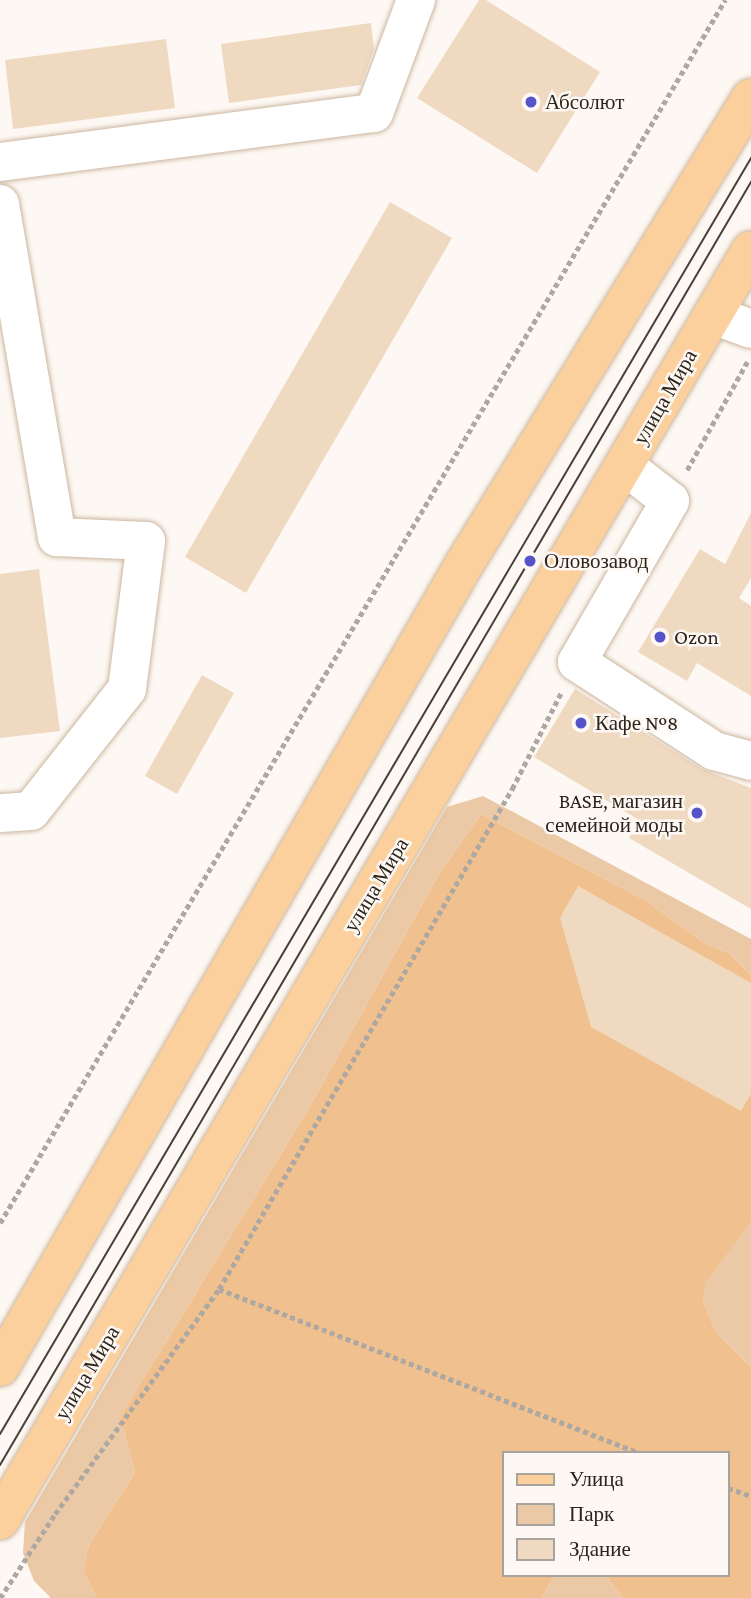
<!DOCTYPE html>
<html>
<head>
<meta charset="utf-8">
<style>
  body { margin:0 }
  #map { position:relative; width:751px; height:1598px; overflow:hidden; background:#fdf8f3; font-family:"Crimson Pro",serif }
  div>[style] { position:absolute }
  .green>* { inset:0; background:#ebc9a6 }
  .forest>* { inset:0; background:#f0c18e }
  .building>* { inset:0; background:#efd9c1 }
  .path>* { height:4.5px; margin-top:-2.25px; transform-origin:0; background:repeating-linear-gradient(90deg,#aea8a2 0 5px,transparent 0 8.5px) }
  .roads { filter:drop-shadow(0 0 2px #ccb69f) drop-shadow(0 0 2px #ccb69f) }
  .minor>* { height:38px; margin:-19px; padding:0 19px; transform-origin:19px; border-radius:19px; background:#fff }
  .major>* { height:38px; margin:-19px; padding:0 19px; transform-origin:19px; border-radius:19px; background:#fbd09d }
  .tram>* { height:2px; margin:-1px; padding:0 1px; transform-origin:1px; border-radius:1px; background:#484038 }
  .dots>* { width:19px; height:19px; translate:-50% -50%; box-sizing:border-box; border:4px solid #fdf8f3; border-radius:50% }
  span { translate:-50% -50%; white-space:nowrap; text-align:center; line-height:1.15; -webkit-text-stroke:5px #fdf8f3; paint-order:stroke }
  .poi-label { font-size:21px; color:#2c241b }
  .left { translate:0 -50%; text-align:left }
  .right { translate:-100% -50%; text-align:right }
  .street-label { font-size:21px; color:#2c241b }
  .legend { position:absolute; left:502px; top:1451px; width:228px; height:126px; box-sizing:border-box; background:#fdf8f3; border:2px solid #a9a39d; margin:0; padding:9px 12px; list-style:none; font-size:21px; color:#2c241b }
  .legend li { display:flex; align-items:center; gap:14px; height:35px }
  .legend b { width:35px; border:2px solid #a9a39d }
</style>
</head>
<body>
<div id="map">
  <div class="green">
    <div style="clip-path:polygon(483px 796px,751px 939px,751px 975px,729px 953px,704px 943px,645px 900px,481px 814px,438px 876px,309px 1108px,120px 1417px,135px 1472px,89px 1545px,83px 1571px,97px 1598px,51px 1598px,34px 1581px,23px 1553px,25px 1522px,447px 807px)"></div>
    <div style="clip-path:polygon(751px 1222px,751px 1367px,716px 1332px,703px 1301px,704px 1283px)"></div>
    <div style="clip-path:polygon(556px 1575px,605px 1575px,623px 1598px,541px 1598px)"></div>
  </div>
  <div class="forest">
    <div style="clip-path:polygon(481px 814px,645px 900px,704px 943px,729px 953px,751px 975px,751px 1222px,705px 1283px,703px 1301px,716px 1332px,751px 1367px,751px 1598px,623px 1598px,605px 1575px,728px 1575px,728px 1453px,504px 1453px,504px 1575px,556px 1575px,541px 1598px,97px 1598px,83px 1571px,89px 1545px,135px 1472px,120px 1417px,309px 1108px,438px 876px)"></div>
  </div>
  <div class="building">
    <div style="clip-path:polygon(479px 0,486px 0,600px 72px,537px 173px,417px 98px)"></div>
    <div style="clip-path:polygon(371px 23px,374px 49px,361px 85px,229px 103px,221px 44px)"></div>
    <div style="clip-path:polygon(166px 39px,175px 108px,13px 129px,5px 60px)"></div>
    <div style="clip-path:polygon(390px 202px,452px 238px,246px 593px,185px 557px)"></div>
    <div style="clip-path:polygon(751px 513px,751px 578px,739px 598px,751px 606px,751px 696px,697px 663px,687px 681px,638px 652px,700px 549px,725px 564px)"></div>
    <div style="clip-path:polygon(39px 569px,60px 731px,0 738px,0 574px)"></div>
    <div style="clip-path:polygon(202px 675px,234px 693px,177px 794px,145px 776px)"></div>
    <div style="clip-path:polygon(575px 689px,702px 769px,751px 788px,751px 909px,629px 838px,639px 820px,534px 757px)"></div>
    <div style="clip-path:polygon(578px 886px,751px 983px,751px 1094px,741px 1111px,591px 1027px,560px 918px)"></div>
  </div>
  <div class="path">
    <div style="left:687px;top:470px;width:124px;rotate:-60.9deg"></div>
    <div style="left:0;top:1223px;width:1422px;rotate:-59.34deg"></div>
    <div style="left:219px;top:1289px;width:451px;rotate:21.3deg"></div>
    <div style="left:728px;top:1488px;width:24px;rotate:19deg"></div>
    <div style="left:0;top:1598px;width:100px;rotate:-56.8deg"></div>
    <div style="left:55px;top:1514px;width:278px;rotate:-53.9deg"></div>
    <div style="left:219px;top:1289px;width:580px;rotate:-59.63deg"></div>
    <div style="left:512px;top:789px;width:110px;rotate:-63deg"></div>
  </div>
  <div class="roads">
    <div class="minor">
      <div style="left:0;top:162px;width:377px;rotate:-7.5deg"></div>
      <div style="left:374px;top:113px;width:121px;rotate:-69.6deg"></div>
      <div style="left:0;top:204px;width:338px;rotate:80.3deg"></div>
      <div style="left:57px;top:537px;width:89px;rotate:2.6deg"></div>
      <div style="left:146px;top:541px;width:149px;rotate:97.3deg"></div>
      <div style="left:127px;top:689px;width:155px;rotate:128.2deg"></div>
      <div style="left:31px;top:811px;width:31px;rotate:176deg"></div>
      <div style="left:713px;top:315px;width:40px;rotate:20.2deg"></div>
      <div style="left:625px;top:466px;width:57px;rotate:37.9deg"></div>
      <div style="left:670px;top:501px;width:186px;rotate:120deg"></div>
      <div style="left:577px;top:662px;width:163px;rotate:33deg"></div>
      <div style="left:714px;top:751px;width:38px;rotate:15deg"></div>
    </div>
    <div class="major">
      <div style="left:0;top:1367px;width:929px;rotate:-59.96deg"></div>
      <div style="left:465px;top:563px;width:546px;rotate:-58.41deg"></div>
      <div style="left:0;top:1520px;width:1475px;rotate:-59.4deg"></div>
    </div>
  </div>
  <div class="tram">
    <div style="left:0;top:1434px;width:1481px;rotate:-59.52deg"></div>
    <div style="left:0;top:1465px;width:1487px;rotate:-59.66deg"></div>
  </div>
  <div class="dots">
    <div style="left:531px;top:102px;background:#5453ca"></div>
    <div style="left:530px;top:561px;background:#5453ca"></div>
    <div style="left:660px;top:637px;background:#5453ca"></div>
    <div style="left:581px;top:723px;background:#5453ca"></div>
    <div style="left:697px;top:813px;background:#5453ca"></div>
  </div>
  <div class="poi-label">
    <span class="left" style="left:545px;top:102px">Абсолют</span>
    <span class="left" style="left:544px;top:561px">Оловозавод</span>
    <span class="left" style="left:674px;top:637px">Ozon</span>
    <span class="left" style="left:595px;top:723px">Кафе №8</span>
    <span class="right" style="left:683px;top:813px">BASE, магазин<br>семейной моды</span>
  </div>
  <div class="street-label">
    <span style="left:665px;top:397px;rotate:-60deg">улица Мира</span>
    <span style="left:376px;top:885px;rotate:-59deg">улица Мира</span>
    <span style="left:87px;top:1373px;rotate:-59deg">улица Мира</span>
  </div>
  <ul class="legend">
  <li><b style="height:9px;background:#fbd09d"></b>Улица</li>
  <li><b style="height:19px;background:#ebc9a6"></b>Парк</li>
  <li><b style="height:19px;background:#efd9c1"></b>Здание</li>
  </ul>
</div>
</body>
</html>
